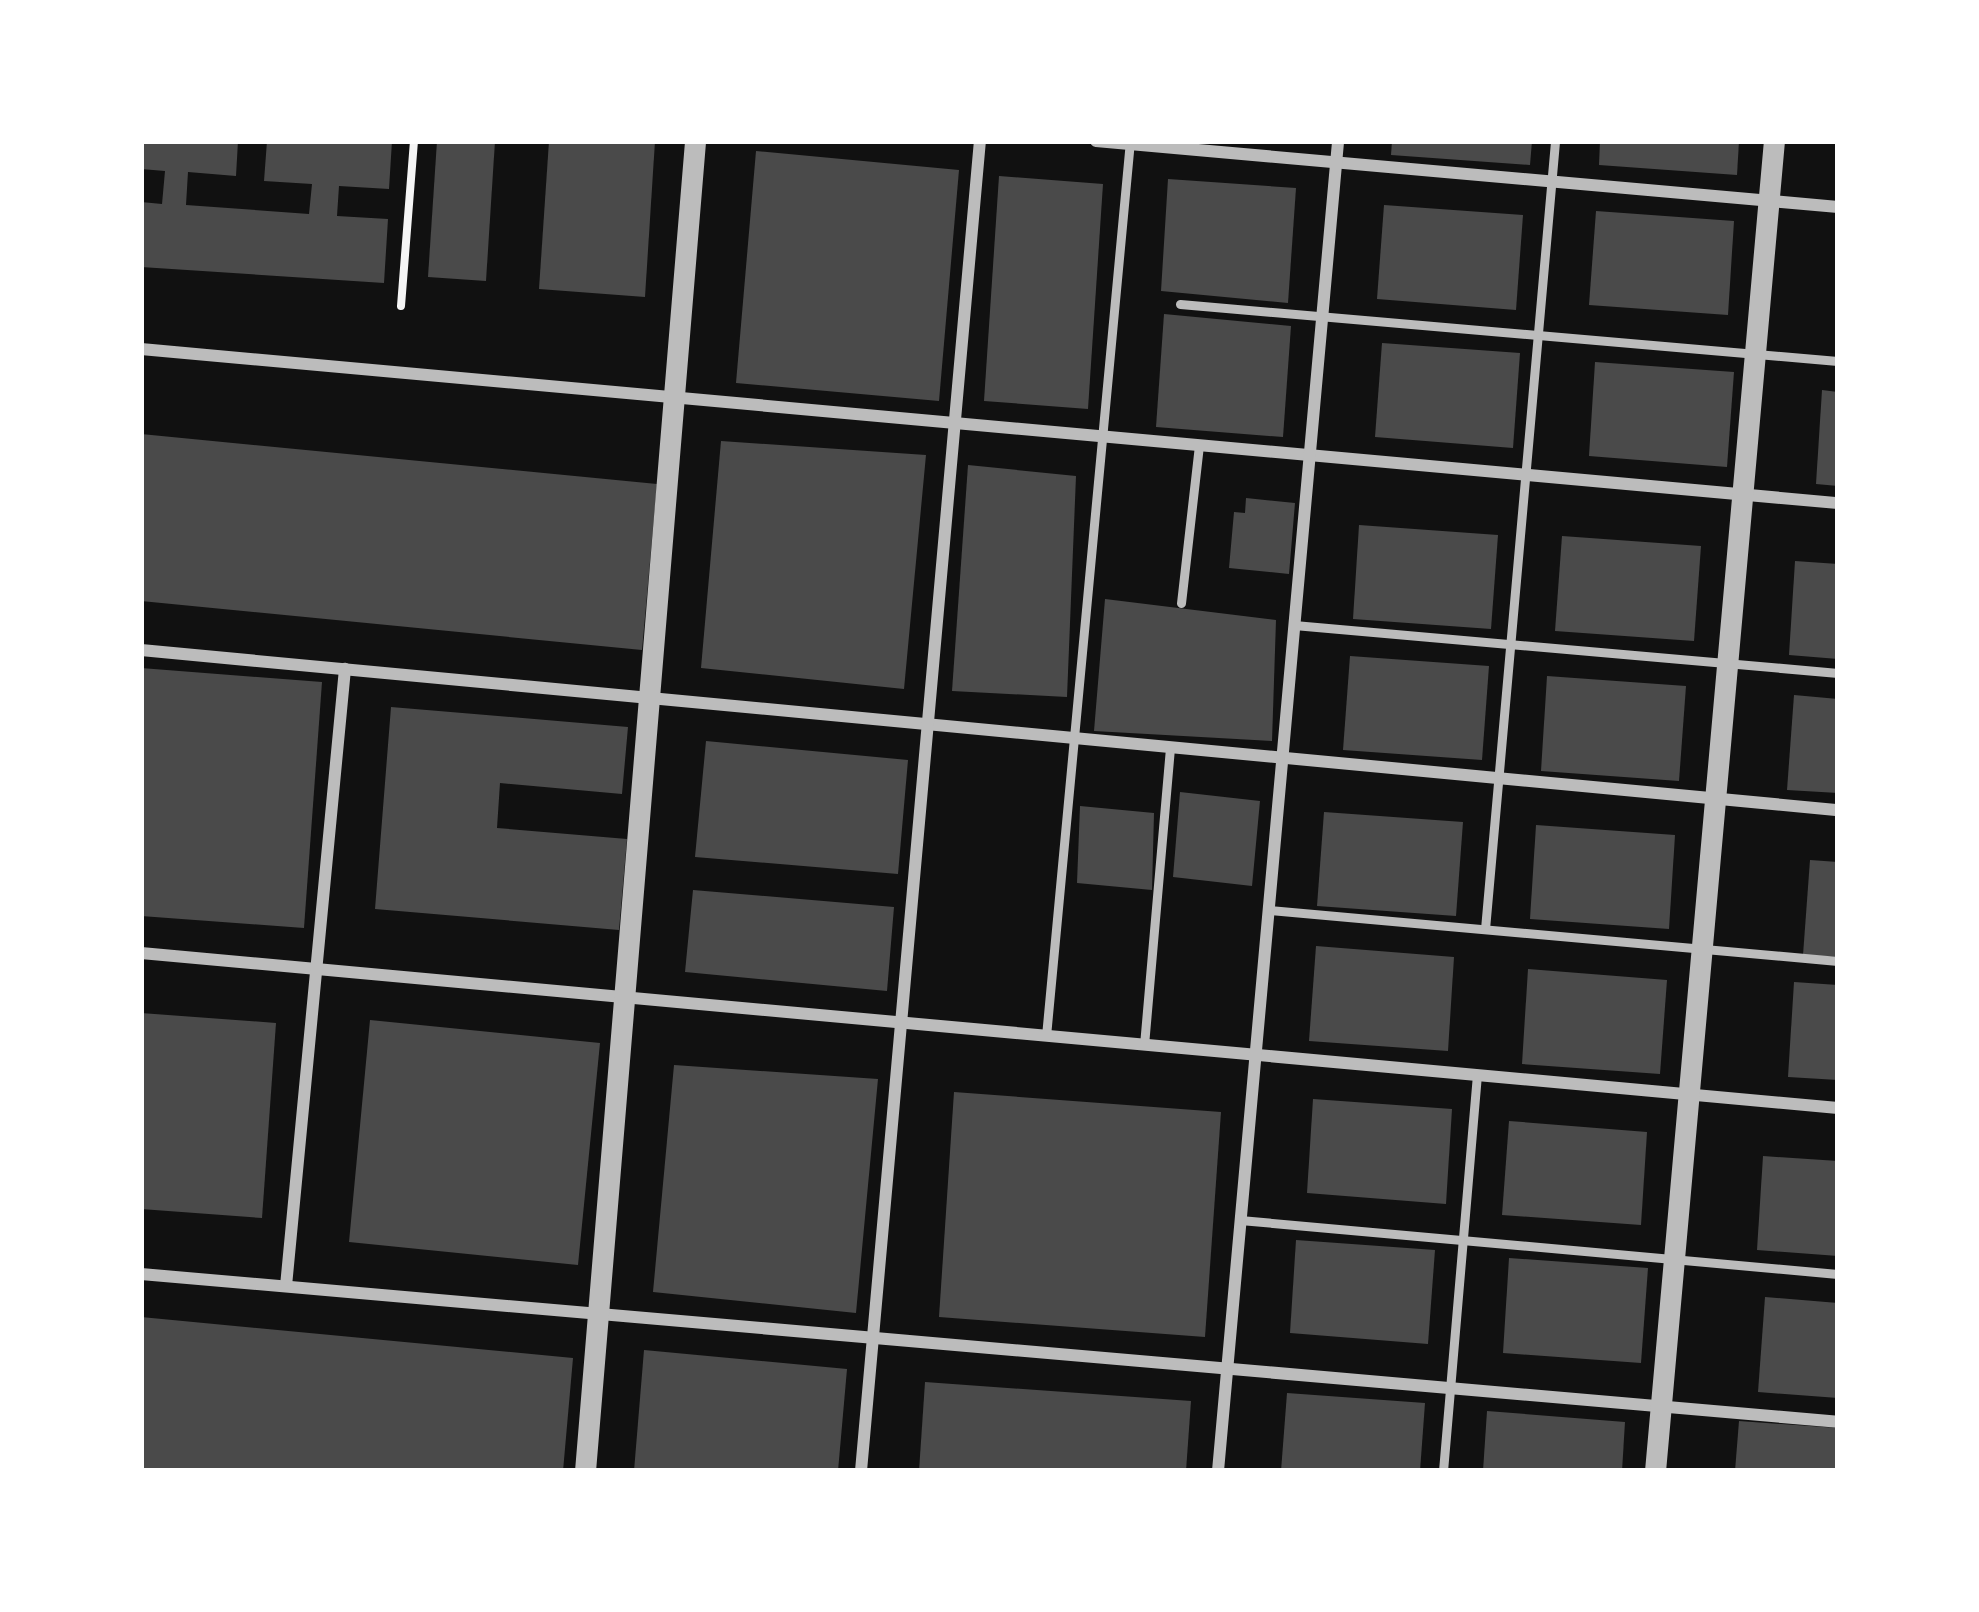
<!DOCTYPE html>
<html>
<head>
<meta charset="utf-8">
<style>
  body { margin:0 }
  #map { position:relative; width:1979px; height:1612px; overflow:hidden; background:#111; font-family:Figtree,sans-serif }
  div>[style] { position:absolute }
  .building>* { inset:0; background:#4a4a4a }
  .path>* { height:8px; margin:-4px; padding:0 4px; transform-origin:4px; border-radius:4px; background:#f5f5f5 }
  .service>* { height:9px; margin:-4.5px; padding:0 4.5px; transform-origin:4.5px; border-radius:4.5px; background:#bcbcbc }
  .minor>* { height:12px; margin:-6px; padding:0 6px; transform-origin:6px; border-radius:6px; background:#bcbcbc }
  .tertiary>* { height:21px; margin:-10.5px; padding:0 10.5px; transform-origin:10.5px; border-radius:10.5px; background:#bcbcbc }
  span { translate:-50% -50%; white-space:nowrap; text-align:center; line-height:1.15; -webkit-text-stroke:9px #fff; paint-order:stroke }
  .frame { position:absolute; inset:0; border:144px solid #fff; pointer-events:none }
</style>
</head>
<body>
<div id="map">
  <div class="building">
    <div style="clip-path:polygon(141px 141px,238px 141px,236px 176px,188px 172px,186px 205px,309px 214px,312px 184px,264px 181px,267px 141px,392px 141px,389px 189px,339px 186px,337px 216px,388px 219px,384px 283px,141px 267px,141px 202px,162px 204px,165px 171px,141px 169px)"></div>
    <div style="clip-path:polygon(437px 141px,495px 141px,486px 281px,428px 277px)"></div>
    <div style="clip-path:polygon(549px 141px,655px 141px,645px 297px,539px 289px)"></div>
    <div style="clip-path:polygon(1392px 141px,1532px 141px,1530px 165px,1391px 155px)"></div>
    <div style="clip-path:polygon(1600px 141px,1739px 141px,1737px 175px,1599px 165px)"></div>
    <div style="clip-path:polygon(756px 151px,959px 170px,939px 401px,736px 383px)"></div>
    <div style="clip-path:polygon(999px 176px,1103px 184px,1088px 409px,984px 401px)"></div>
    <div style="clip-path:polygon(1168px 179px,1296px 188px,1288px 303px,1161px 291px)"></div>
    <div style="clip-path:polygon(1384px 205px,1523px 215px,1516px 310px,1377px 299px)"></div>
    <div style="clip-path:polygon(1596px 211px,1734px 221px,1728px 315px,1589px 305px)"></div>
    <div style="clip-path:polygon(1164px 314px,1291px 326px,1283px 437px,1156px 427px)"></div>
    <div style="clip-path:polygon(1382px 343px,1520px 353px,1513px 448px,1375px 437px)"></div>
    <div style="clip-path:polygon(1595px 362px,1734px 372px,1727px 467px,1589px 456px)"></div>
    <div style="clip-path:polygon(1822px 390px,1838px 392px,1838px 486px,1816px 484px)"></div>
    <div style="clip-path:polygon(141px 434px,657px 484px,642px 650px,141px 601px)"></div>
    <div style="clip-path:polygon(721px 441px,926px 455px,904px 689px,701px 668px)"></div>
    <div style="clip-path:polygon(968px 465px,1076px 476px,1067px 697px,952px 691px)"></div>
    <div style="clip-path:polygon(1246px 498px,1295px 503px,1289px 574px,1229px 568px,1234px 512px,1245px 513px)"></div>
    <div style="clip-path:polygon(1359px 525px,1498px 535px,1491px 629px,1353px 619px)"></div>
    <div style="clip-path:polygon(1562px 536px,1701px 546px,1694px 641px,1555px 631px)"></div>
    <div style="clip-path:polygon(1795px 561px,1838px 564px,1838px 659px,1789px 655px)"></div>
    <div style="clip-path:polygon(1105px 599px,1276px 620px,1272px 741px,1094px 731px)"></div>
    <div style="clip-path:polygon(1350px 656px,1489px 666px,1482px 760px,1343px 750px)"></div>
    <div style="clip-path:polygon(141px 668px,322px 682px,304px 928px,141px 916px)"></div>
    <div style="clip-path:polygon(1547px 676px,1686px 686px,1679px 781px,1541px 771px)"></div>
    <div style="clip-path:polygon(1794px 695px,1838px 699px,1838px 793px,1787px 790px)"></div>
    <div style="clip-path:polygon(391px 707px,628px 727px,622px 794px,500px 783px,497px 828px,627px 839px,619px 930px,375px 909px)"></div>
    <div style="clip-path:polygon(706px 741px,908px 760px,898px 874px,695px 857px)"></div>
    <div style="clip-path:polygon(1180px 792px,1260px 801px,1252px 886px,1173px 877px)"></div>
    <div style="clip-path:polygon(1080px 806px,1154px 813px,1152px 890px,1077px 883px)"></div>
    <div style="clip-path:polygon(1324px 812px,1463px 822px,1456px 916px,1317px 906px)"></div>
    <div style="clip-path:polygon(1536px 825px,1675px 835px,1669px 929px,1530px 919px)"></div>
    <div style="clip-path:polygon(1810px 860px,1838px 862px,1838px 957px,1803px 955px)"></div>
    <div style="clip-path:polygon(693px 890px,894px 907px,887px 991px,685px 972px)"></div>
    <div style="clip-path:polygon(1316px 946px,1454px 957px,1448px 1051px,1309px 1041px)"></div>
    <div style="clip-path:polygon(1528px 969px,1667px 980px,1660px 1074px,1522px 1064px)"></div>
    <div style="clip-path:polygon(1794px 982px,1838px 985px,1838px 1080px,1788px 1077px)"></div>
    <div style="clip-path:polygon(141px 1013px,276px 1023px,262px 1218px,141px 1209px)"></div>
    <div style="clip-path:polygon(370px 1020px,600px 1043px,578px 1265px,349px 1242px)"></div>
    <div style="clip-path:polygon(674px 1065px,878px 1079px,856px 1313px,653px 1292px)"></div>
    <div style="clip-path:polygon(954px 1092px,1221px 1112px,1205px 1337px,939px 1317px)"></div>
    <div style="clip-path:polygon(1313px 1099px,1452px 1109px,1446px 1204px,1307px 1193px)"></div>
    <div style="clip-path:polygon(1509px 1121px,1647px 1132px,1641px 1225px,1502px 1215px)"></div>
    <div style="clip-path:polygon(1763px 1156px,1838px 1161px,1838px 1256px,1757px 1250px)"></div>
    <div style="clip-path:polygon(1296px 1240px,1435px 1250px,1428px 1344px,1290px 1333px)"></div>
    <div style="clip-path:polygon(1509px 1258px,1648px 1268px,1641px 1363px,1503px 1353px)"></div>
    <div style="clip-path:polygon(1765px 1297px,1838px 1303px,1838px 1398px,1758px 1392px)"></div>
    <div style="clip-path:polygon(141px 1317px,573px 1358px,563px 1471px,141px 1471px)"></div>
    <div style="clip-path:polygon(644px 1350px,847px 1369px,838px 1471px,634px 1471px)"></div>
    <div style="clip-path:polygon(925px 1382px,1191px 1401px,1186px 1471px,919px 1471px)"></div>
    <div style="clip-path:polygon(1287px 1393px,1425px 1403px,1420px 1471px,1281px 1471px)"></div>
    <div style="clip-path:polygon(1487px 1411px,1625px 1422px,1622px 1471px,1483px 1471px)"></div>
    <div style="clip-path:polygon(1739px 1421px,1838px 1428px,1838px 1471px,1735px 1471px)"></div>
  </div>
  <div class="path">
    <div style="left:401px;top:306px;width:166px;rotate:-85.5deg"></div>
  </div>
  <div class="service">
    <div style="left:1180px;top:304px;width:660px;rotate:4.95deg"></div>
    <div style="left:1181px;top:603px;width:159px;rotate:-83.5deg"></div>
    <div style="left:1294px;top:625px;width:546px;rotate:5.04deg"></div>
    <div style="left:1269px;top:910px;width:571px;rotate:5.12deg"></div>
    <div style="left:1485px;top:929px;width:791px;rotate:-84.92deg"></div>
    <div style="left:1046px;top:1036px;width:899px;rotate:-84.64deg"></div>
    <div style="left:1144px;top:1045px;width:299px;rotate:-85deg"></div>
    <div style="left:1240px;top:1220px;width:600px;rotate:5.16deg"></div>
    <div style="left:1443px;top:1471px;width:397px;rotate:-85.1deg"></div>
  </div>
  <div class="minor">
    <div style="left:1096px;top:141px;width:745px;rotate:5.08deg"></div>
    <div style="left:141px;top:349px;width:1704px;rotate:5.19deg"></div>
    <div style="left:141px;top:650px;width:1705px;rotate:5.39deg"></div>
    <div style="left:141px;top:953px;width:1704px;rotate:5.22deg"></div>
    <div style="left:141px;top:1274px;width:1703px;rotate:4.98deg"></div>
    <div style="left:286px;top:1286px;width:620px;rotate:-84.54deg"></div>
    <div style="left:861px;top:1471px;width:1335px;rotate:-84.89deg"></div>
    <div style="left:1218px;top:1471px;width:1335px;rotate:-84.84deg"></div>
  </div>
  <div class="tertiary">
    <div style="left:585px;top:1471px;width:1335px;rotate:-85.27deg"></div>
    <div style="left:1655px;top:1471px;width:1335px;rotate:-84.89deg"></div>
  </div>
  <div class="frame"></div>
</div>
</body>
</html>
